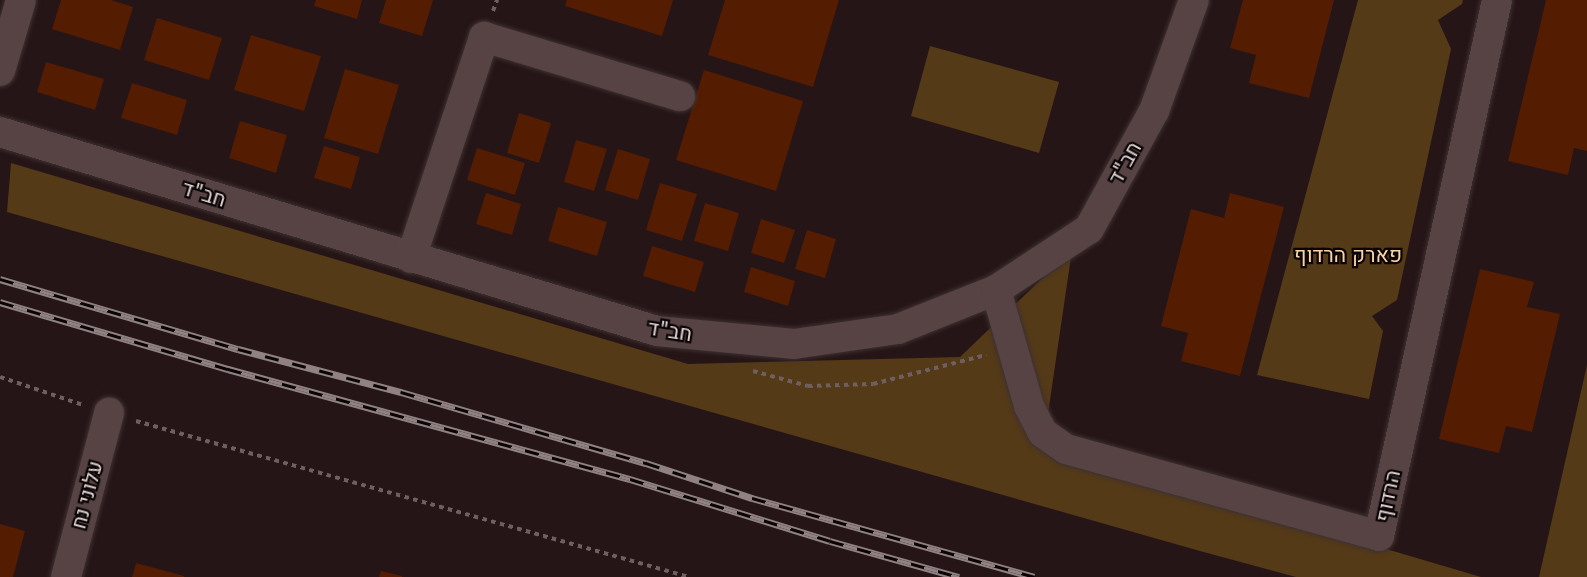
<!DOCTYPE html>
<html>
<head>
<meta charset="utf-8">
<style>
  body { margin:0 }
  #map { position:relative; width:1587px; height:577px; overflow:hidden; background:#261516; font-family:Inter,Heebo,sans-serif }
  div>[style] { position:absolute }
  .green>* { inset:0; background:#553a18 }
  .building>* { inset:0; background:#541c01 }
  .path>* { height:4px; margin-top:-2px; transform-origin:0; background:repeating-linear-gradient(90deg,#6e5f60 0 4.5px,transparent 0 9px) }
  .roads { filter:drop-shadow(0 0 2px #3c3131) drop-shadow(0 0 2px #3c3131) }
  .minor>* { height:30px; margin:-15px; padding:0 15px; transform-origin:15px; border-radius:15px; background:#574344 }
  .rail>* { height:7px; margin-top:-3.5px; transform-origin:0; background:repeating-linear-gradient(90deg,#0a0404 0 14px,#908282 0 28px); box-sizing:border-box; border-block:2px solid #908282 }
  span { translate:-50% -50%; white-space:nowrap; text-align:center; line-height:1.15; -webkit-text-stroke:4.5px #0a0404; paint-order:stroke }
  .street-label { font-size:21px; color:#e0d4d4 }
  .park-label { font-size:21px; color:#fad2a6 }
</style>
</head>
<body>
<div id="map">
  <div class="green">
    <div style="clip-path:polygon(1358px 0,1463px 0,1462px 4px,1438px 20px,1451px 49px,1397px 300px,1372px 316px,1383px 331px,1369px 399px,1257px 375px)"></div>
    <div style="clip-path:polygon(930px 46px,1059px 82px,1039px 153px,911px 116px)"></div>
    <div style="clip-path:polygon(11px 163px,688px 364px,960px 357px,1072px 250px,1043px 448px,1481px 577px,1296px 577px,1200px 551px,7px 212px)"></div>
    <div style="clip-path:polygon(1587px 365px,1587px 577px,1539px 577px)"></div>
  </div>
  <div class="building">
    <div style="clip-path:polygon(61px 0,111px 0,133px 7px,120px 50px,52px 29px)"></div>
    <div style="clip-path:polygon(316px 0,362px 0,357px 19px,314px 6px)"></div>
    <div style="clip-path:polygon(386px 0,433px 0,422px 36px,379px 23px)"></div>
    <div style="clip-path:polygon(567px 0,673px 0,662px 36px,565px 6px)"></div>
    <div style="clip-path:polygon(725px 0,839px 0,813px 87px,708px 55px)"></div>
    <div style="clip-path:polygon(1243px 0,1334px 0,1309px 98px,1249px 83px,1256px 55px,1230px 48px)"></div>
    <div style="clip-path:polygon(1546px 0,1587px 0,1587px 151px,1574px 148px,1568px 175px,1508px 161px)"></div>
    <div style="clip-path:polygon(157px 18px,222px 38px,209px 80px,144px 60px)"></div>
    <div style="clip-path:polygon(251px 35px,321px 56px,304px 111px,234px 90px)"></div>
    <div style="clip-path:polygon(46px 62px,104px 79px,95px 110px,37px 92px)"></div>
    <div style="clip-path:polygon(345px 69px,399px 85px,378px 154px,324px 138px)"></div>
    <div style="clip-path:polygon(704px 70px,803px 101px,776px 191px,676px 160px)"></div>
    <div style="clip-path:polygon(132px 83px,187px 100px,177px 135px,121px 118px)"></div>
    <div style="clip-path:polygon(519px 113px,551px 123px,539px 163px,507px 153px)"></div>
    <div style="clip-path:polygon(240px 121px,287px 135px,276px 173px,229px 158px)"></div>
    <div style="clip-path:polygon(576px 140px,607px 149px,594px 191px,564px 182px)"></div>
    <div style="clip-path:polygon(324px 146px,360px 157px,351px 189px,314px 178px)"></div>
    <div style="clip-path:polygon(477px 148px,525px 163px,515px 195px,467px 180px)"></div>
    <div style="clip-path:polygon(618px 149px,650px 159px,638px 200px,605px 190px)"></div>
    <div style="clip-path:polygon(660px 183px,697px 194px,682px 241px,646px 230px)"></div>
    <div style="clip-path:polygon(486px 193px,521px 204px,512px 235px,476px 224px)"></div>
    <div style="clip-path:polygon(1230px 193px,1284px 207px,1240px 376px,1181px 361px,1188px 333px,1161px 326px,1191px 209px,1224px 218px)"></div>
    <div style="clip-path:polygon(705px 203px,739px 213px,728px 251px,694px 241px)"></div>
    <div style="clip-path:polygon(558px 207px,607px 222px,597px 256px,548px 241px)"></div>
    <div style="clip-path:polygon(761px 219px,795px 230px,784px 263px,751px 253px)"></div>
    <div style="clip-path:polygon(807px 230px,836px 239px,825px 278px,795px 269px)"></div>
    <div style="clip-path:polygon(652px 246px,704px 262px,695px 292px,643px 276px)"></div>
    <div style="clip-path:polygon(751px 267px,795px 281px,788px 306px,744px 292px)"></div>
    <div style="clip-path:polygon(1480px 269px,1534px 282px,1527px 307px,1560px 314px,1532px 432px,1506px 426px,1499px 453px,1439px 439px)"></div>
    <div style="clip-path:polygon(0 524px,25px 531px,13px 577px,0 577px)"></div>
    <div style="clip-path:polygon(136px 563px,184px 576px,184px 577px,132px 577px)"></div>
    <div style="clip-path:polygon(381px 571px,402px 576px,402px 577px,379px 577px)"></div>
  </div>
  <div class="path">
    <div style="left:493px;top:11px;width:12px;rotate:-70deg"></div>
    <div style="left:753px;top:371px;width:57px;rotate:15.3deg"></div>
    <div style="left:808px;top:386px;width:65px;rotate:-1.8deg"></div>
    <div style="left:873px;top:384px;width:117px;rotate:-14.4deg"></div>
    <div style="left:0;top:377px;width:88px;rotate:18.6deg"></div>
    <div style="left:136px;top:421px;width:575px;rotate:15.75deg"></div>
  </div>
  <div class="roads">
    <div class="minor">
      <div style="left:0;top:71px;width:74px;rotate:-73.5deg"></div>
      <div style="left:0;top:132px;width:686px;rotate:16.85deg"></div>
      <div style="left:657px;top:331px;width:138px;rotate:5.4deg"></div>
      <div style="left:794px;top:344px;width:105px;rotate:-8.2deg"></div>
      <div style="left:898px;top:329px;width:105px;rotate:-21.7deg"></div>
      <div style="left:996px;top:290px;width:111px;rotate:-33.3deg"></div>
      <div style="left:1089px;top:229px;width:135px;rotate:-61.2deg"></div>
      <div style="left:1154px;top:111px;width:118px;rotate:-70.2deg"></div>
      <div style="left:411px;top:258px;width:233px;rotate:-71.7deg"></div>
      <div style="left:484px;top:37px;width:205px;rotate:16.8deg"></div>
      <div style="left:996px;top:290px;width:121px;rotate:74.1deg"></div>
      <div style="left:1029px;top:406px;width:30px;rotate:63deg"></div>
      <div style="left:1043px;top:433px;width:28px;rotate:35deg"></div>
      <div style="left:1066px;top:449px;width:325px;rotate:15.5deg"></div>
      <div style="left:1379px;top:536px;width:549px;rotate:-77.58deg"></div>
      <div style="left:66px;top:577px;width:170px;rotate:-75.3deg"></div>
    </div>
  </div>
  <div class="rail">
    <div style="left:0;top:279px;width:248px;rotate:16.4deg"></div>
    <div style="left:238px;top:349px;width:169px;rotate:14.8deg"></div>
    <div style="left:401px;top:392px;width:255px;rotate:16.2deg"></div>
    <div style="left:646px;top:463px;width:112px;rotate:18.3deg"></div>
    <div style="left:752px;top:498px;width:293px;rotate:15.6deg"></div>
    <div style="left:0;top:302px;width:238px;rotate:16.4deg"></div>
    <div style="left:228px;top:369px;width:417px;rotate:15.3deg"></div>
    <div style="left:630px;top:479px;width:209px;rotate:17.2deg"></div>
    <div style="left:830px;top:541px;width:134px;rotate:15.6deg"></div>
  </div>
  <div class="street-label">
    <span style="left:1125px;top:163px;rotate:-61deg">חב"ד</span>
    <span style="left:204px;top:194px;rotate:17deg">חב"ד</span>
    <span style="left:670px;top:331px;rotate:9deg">חב"ד</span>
    <span style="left:87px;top:495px;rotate:-75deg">עלוני נח</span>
    <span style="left:1388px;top:496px;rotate:-78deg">הרדוף</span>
  </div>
  <div class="park-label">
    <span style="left:1348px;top:255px">פארק הרדוף</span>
  </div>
</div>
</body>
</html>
